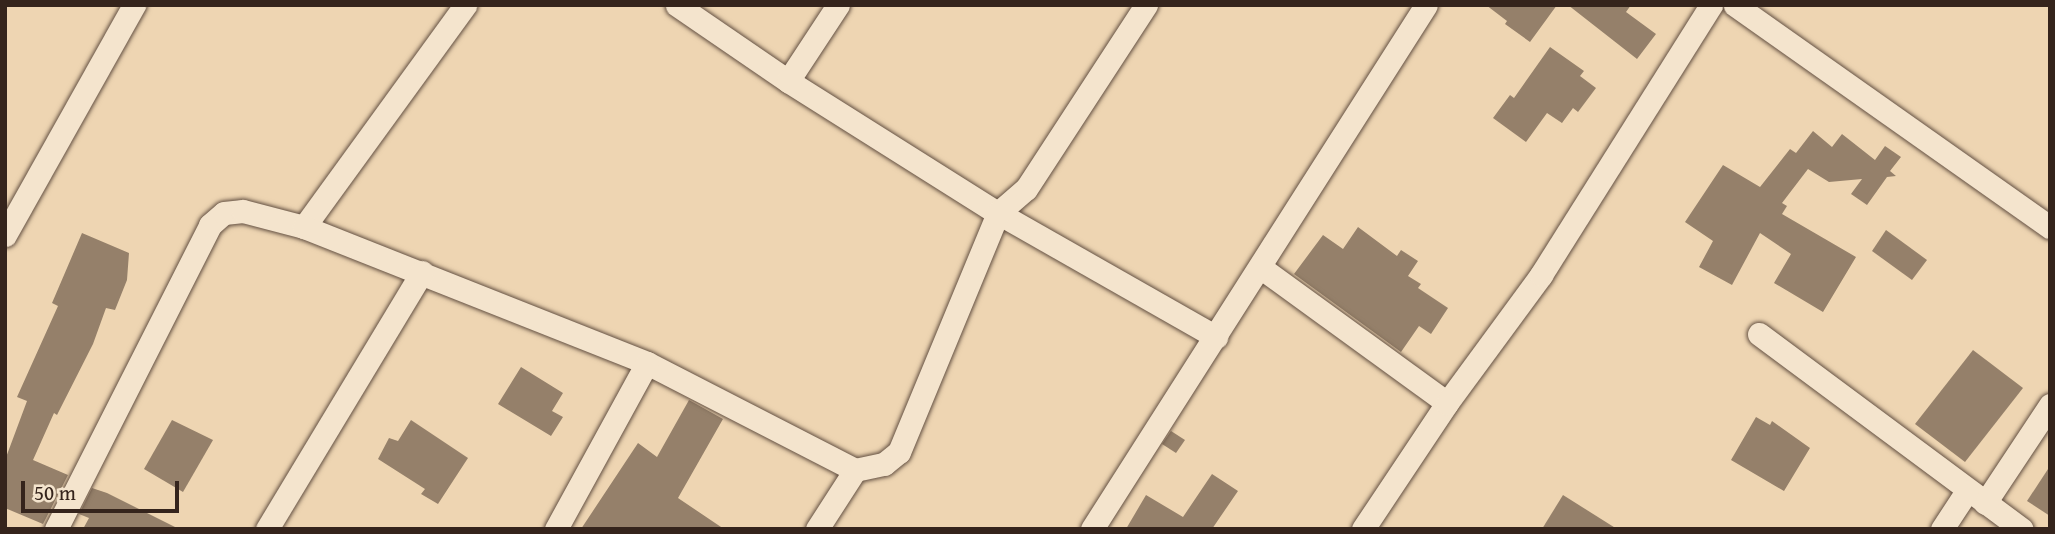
<!DOCTYPE html>
<html>
<head>
<meta charset="utf-8">
<style>
  body { margin:0 }
  #map { position:relative; width:2055px; height:534px; overflow:hidden; background:#eed5b2; font-family:"Gentium Book Plus",serif }
  div>[style] { position:absolute }
  .building>* { inset:0; background:#95806a }
  .roads { filter:drop-shadow(0 0 2px #635042) drop-shadow(0 0 2px #635042) }
  .minor>* { height:23px; margin:-11.5px; padding:0 11.5px; transform-origin:11.5px; border-radius:11.5px; background:#f4e4cd }
  span { translate:-50% -50%; white-space:nowrap; text-align:center; line-height:1.15; -webkit-text-stroke:5px #f4e4cd; paint-order:stroke }
  .frame { position:absolute; inset:0; border:7px solid #35241c; pointer-events:none }
  .scale { position:absolute; left:21px; top:481px; width:158px; height:32px; box-sizing:border-box; border:4px solid #35241c; border-top:0; padding-left:9px; font-size:21px; line-height:24px; white-space:nowrap; color:#35241c; -webkit-text-stroke:5px #f4e4cd; paint-order:stroke }
</style>
</head>
<body>
<div id="map">
  <div class="building">
    <div style="clip-path:polygon(1486px 5px,1557px 5px,1530px 42px,1505px 24px,1507px 21px)"></div>
    <div style="clip-path:polygon(1568px 5px,1631px 5px,1626px 12px,1656px 34px,1637px 59px)"></div>
    <div style="clip-path:polygon(1550px 47px,1584px 71px,1580px 76px,1596px 88px,1578px 112px,1573px 108px,1562px 123px,1547px 113px,1526px 142px,1493px 118px,1510px 95px,1514px 98px)"></div>
    <div style="clip-path:polygon(1813px 131px,1832px 147px,1842px 134px,1875px 160px,1885px 146px,1901px 157px,1890px 171px,1896px 176px,1887px 177px,1867px 205px,1851px 194px,1862px 179px,1829px 182px,1808px 169px,1782px 203px,1787px 206px,1782px 214px,1856px 257px,1823px 312px,1774px 283px,1791px 254px,1760px 233px,1732px 285px,1699px 267px,1713px 241px,1685px 222px,1723px 165px,1760px 187px,1790px 149px,1796px 153px)"></div>
    <div style="clip-path:polygon(1358px 227px,1397px 256px,1401px 250px,1418px 261px,1408px 276px,1421px 284px,1418px 288px,1448px 308px,1431px 334px,1419px 326px,1401px 352px,1294px 274px,1323px 235px,1343px 249px)"></div>
    <div style="clip-path:polygon(1886px 230px,1927px 260px,1912px 280px,1872px 251px)"></div>
    <div style="clip-path:polygon(82px 233px,129px 253px,127px 280px,115px 310px,106px 308px,93px 344px,57px 415px,54px 413px,33px 460px,68px 475px,43px 524px,5px 508px,5px 460px,27px 401px,17px 397px,58px 306px,52px 303px)"></div>
    <div style="clip-path:polygon(1973px 350px,2023px 388px,1965px 462px,1915px 424px)"></div>
    <div style="clip-path:polygon(521px 367px,563px 393px,552px 411px,563px 417px,551px 436px,498px 404px)"></div>
    <div style="clip-path:polygon(689px 400px,723px 419px,678px 498px,724px 529px,581px 529px,638px 443px,657px 457px)"></div>
    <div style="clip-path:polygon(1756px 417px,1770px 425px,1772px 421px,1810px 448px,1784px 491px,1731px 460px)"></div>
    <div style="clip-path:polygon(172px 420px,213px 440px,183px 492px,144px 469px)"></div>
    <div style="clip-path:polygon(411px 420px,468px 458px,438px 504px,421px 494px,425px 489px,378px 459px,389px 438px,398px 441px)"></div>
    <div style="clip-path:polygon(1171px 431px,1185px 440px,1176px 453px,1162px 444px)"></div>
    <div style="clip-path:polygon(2050px 466px,2050px 516px,2027px 501px)"></div>
    <div style="clip-path:polygon(1212px 474px,1238px 491px,1212px 529px,1126px 529px,1146px 495px,1183px 517px)"></div>
    <div style="clip-path:polygon(92px 488px,107px 493px,179px 529px,83px 529px,89px 518px,79px 514px)"></div>
    <div style="clip-path:polygon(1563px 495px,1617px 529px,1542px 529px)"></div>
  </div>
  <div class="roads">
    <div class="minor">
      <div style="left:677px;top:5px;width:135px;rotate:34.4deg"></div>
      <div style="left:788px;top:81px;width:248px;rotate:32.2deg"></div>
      <div style="left:998px;top:213px;width:251px;rotate:29.6deg"></div>
      <div style="left:1735px;top:5px;width:385px;rotate:35.2deg"></div>
      <div style="left:788px;top:81px;width:91px;rotate:-56.7deg"></div>
      <div style="left:304px;top:227px;width:274px;rotate:-54deg"></div>
      <div style="left:5px;top:235px;width:264px;rotate:-60.7deg"></div>
      <div style="left:1260px;top:267px;width:231px;rotate:36deg"></div>
      <div style="left:1759px;top:334px;width:327px;rotate:36.6deg"></div>
      <div style="left:1985px;top:503px;width:118px;rotate:-56.4deg"></div>
      <div style="left:56px;top:529px;width:341px;rotate:-63.1deg"></div>
      <div style="left:210px;top:225px;width:18px;rotate:-41deg"></div>
      <div style="left:224px;top:213px;width:19px;rotate:-6deg"></div>
      <div style="left:243px;top:211px;width:63px;rotate:14.7deg"></div>
      <div style="left:304px;top:227px;width:369px;rotate:21.6deg"></div>
      <div style="left:647px;top:363px;width:234px;rotate:27.2deg"></div>
      <div style="left:267px;top:529px;width:300px;rotate:-58.9deg"></div>
      <div style="left:556px;top:529px;width:189px;rotate:-61.3deg"></div>
      <div style="left:817px;top:529px;width:70px;rotate:-57.2deg"></div>
      <div style="left:855px;top:470px;width:30px;rotate:-12deg"></div>
      <div style="left:884px;top:464px;width:19px;rotate:-39deg"></div>
      <div style="left:899px;top:452px;width:259px;rotate:-67.5deg"></div>
      <div style="left:998px;top:213px;width:37px;rotate:-41deg"></div>
      <div style="left:1026px;top:189px;width:220px;rotate:-56.9deg"></div>
      <div style="left:1092px;top:529px;width:621px;rotate:-57.49deg"></div>
      <div style="left:1363px;top:529px;width:151px;rotate:-56.3deg"></div>
      <div style="left:1447px;top:403px;width:159px;rotate:-53.7deg"></div>
      <div style="left:1541px;top:275px;width:319px;rotate:-57.8deg"></div>
      <div style="left:1942px;top:529px;width:45px;rotate:-56.7deg"></div>
    </div>
  </div>
  <div class="frame"></div>
  <div class="scale">50 m</div>
</div>
</body>
</html>
